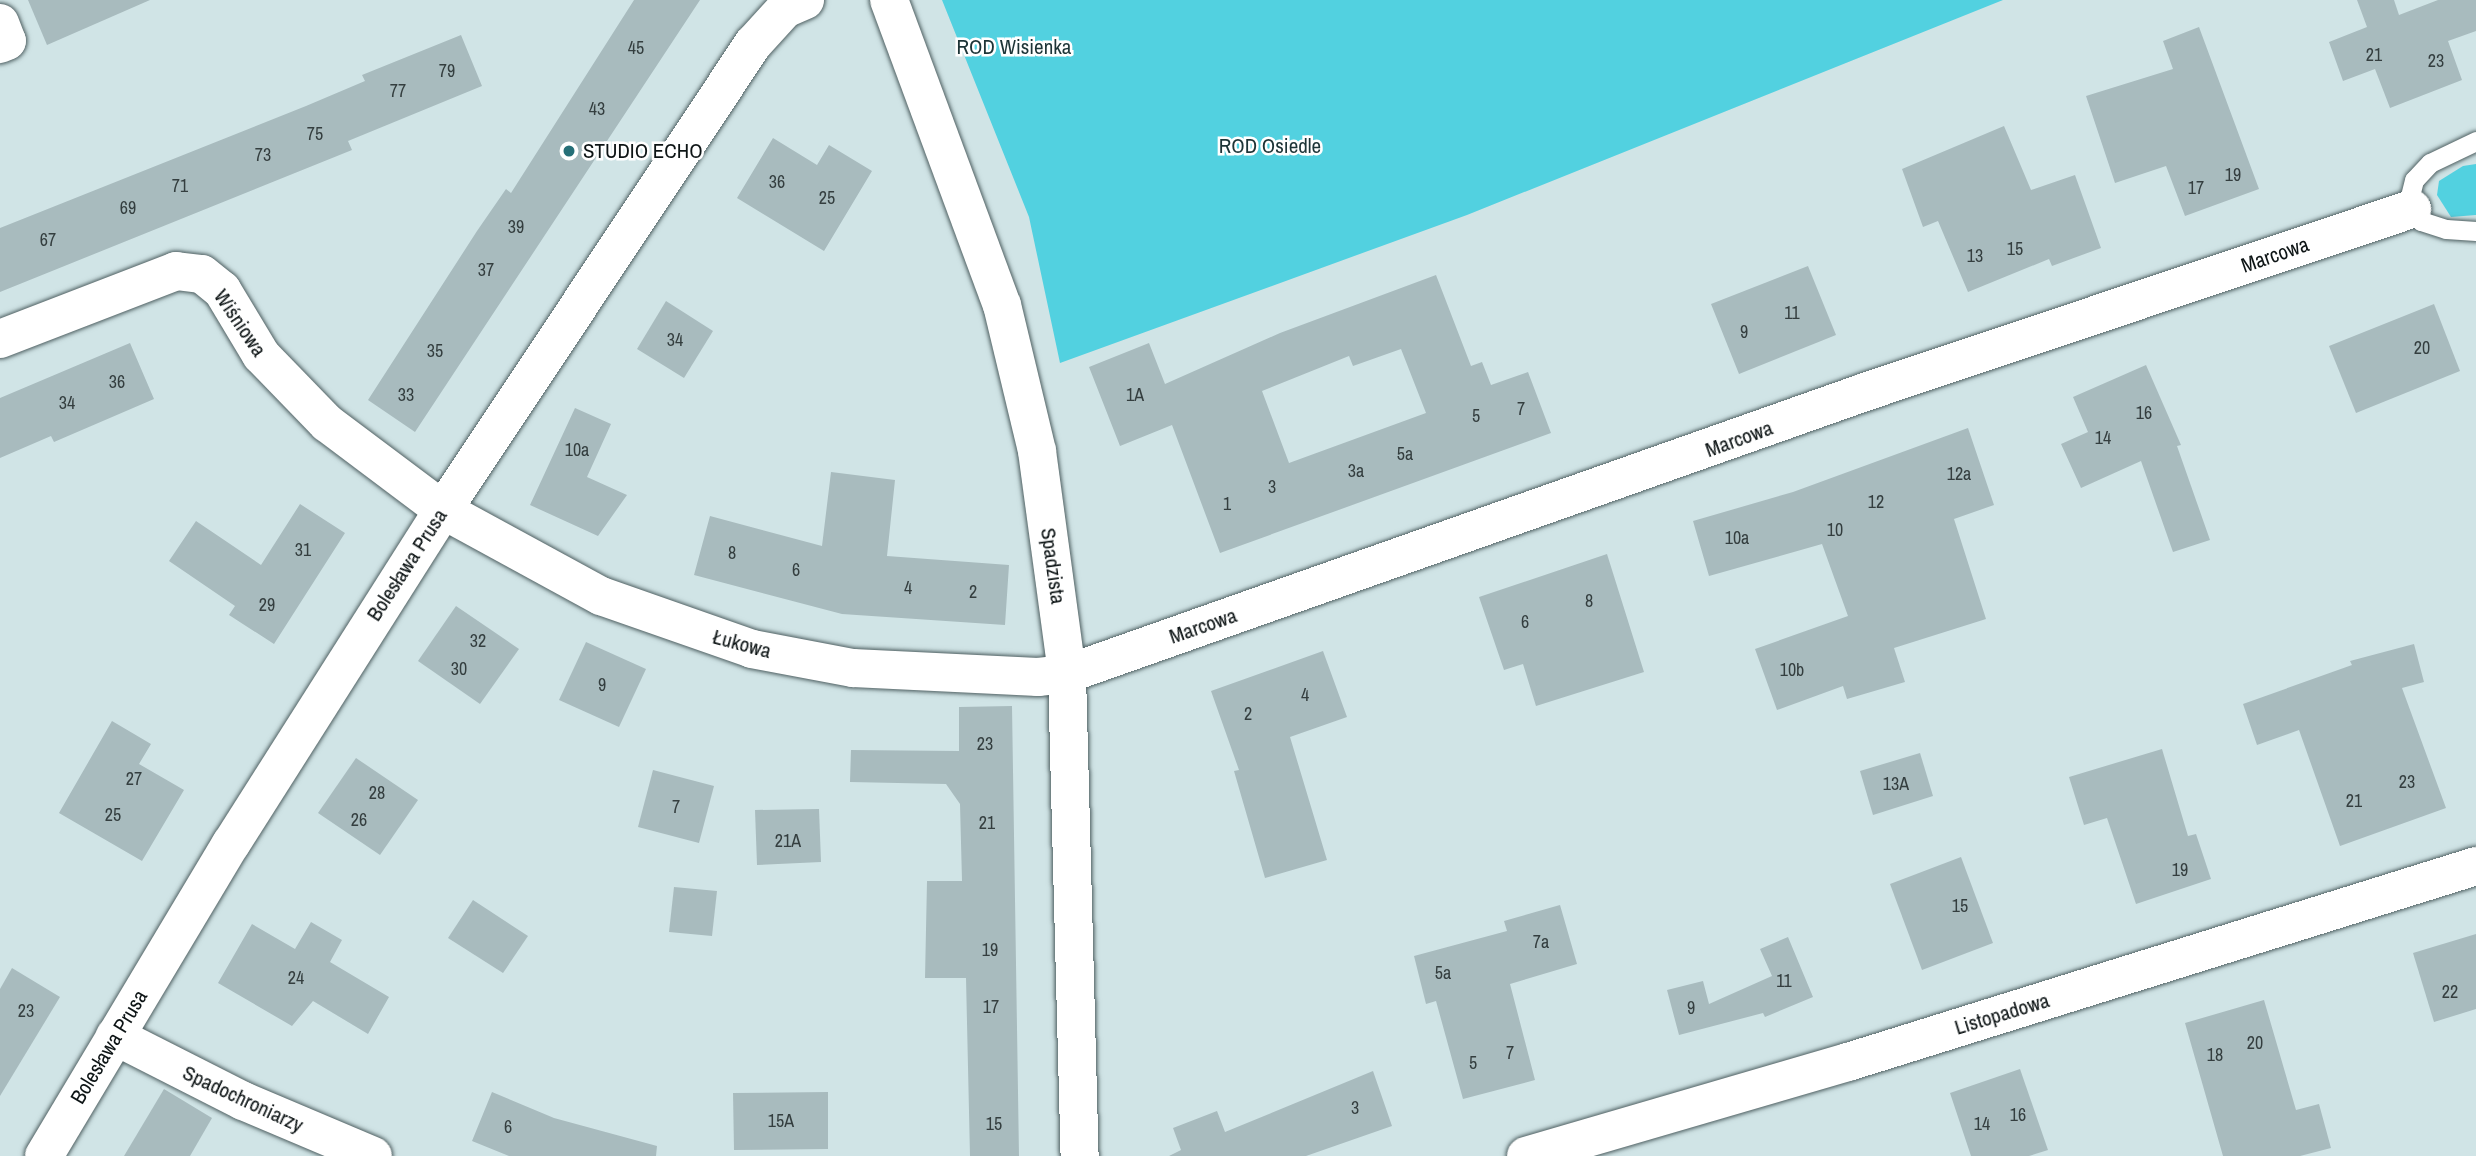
<!DOCTYPE html>
<html>
<head>
<meta charset="utf-8">
<style>
  body { margin:0 }
  #map { position:relative; width:2476px; height:1156px; overflow:hidden; background:#d0e4e6; font-family:"Archivo Narrow",sans-serif }
  div>[style] { position:absolute }
  .green>* { inset:0; background:#52d1e0 }
  .building>* { inset:0; background:#a8bbbe }
  .roads { filter:drop-shadow(0 0 2px #4f6062) drop-shadow(0 0 2px #4f6062) }
  .service>* { height:19px; margin:-9.5px; padding:0 9.5px; transform-origin:9.5px; border-radius:9.5px; background:#fff }
  .minor>* { height:38px; margin:-19px; padding:0 19px; transform-origin:19px; border-radius:19px; background:#fff }
  .tertiary>* { height:38px; margin:-19px; padding:0 19px; transform-origin:19px; border-radius:19px; background:#fff }
  .dots>* { width:19px; height:19px; translate:-50% -50%; box-sizing:border-box; border:4px solid #fff; border-radius:50% }
  span { translate:-50% -50%; white-space:nowrap; text-align:center; line-height:1.15; -webkit-text-stroke:5px #fff; paint-order:stroke }
  .number-label { font-size:18px; color:#343e3f }
  .number-label span { -webkit-text-stroke-width:0 }
  .park-label { font-size:21px; color:#1d3437 }
  .poi-label { font-size:21px; color:#0d1415 }
  .left { translate:0 -50%; text-align:left }
  .street-label { font-size:21px; color:#0d1415 }
</style>
</head>
<body>
<div id="map">
  <div class="green">
    <div style="clip-path:polygon(942px 0,2003px 0,1467px 215px,1060px 363px,1029px 217px)"></div>
    <div style="clip-path:polygon(2476px 164px,2476px 215px,2451px 217px,2437px 195px,2439px 181px,2463px 166px)"></div>
  </div>
  <div class="building">
    <div style="clip-path:polygon(28px 0,150px 0,47px 45px)"></div>
    <div style="clip-path:polygon(634px 0,700px 0,415px 432px,368px 400px,477px 231px,506px 189px,511px 193px)"></div>
    <div style="clip-path:polygon(2357px 0,2394px 0,2399px 15px,2438px 0,2476px 0,2476px 31px,2448px 41px,2462px 80px,2390px 108px,2375px 69px,2343px 81px,2329px 42px,2367px 27px)"></div>
    <div style="clip-path:polygon(2199px 27px,2259px 189px,2185px 216px,2166px 166px,2115px 183px,2086px 96px,2173px 69px,2163px 41px)"></div>
    <div style="clip-path:polygon(461px 35px,482px 86px,348px 141px,352px 150px,0 292px,0 228px,306px 106px,365px 81px,362px 75px)"></div>
    <div style="clip-path:polygon(2004px 126px,2031px 190px,2075px 175px,2101px 248px,2052px 266px,2049px 259px,1968px 292px,1938px 221px,1923px 227px,1902px 169px)"></div>
    <div style="clip-path:polygon(773px 138px,817px 165px,829px 145px,872px 171px,824px 251px,737px 198px)"></div>
    <div style="clip-path:polygon(1808px 266px,1836px 335px,1739px 374px,1711px 304px)"></div>
    <div style="clip-path:polygon(evenodd,1436px 275px,1471px 366px,1482px 362px,1491px 385px,1528px 372px,1551px 433px,1220px 553px,1172px 425px,1120px 446px,1089px 367px,1149px 343px,1165px 384px,1280px 333px,1436px 275px,1401px 349px,1426px 413px,1289px 463px,1262px 391px,1349px 356px,1353px 366px,1401px 349px)"></div>
    <div style="clip-path:polygon(666px 301px,713px 331px,684px 378px,637px 349px)"></div>
    <div style="clip-path:polygon(2434px 304px,2460px 371px,2356px 413px,2329px 346px)"></div>
    <div style="clip-path:polygon(130px 343px,154px 399px,54px 442px,51px 436px,0 458px,0 398px)"></div>
    <div style="clip-path:polygon(2146px 365px,2181px 445px,2177px 446px,2210px 540px,2173px 552px,2141px 461px,2081px 488px,2061px 444px,2088px 432px,2073px 397px)"></div>
    <div style="clip-path:polygon(575px 408px,611px 424px,587px 477px,627px 495px,598px 536px,530px 505px)"></div>
    <div style="clip-path:polygon(1968px 428px,1994px 505px,1954px 519px,1986px 619px,1894px 648px,1905px 682px,1847px 699px,1843px 686px,1777px 710px,1755px 649px,1848px 616px,1822px 544px,1709px 576px,1693px 521px,1793px 492px)"></div>
    <div style="clip-path:polygon(831px 472px,895px 480px,887px 556px,1009px 565px,1005px 625px,842px 614px,694px 575px,710px 516px,822px 546px)"></div>
    <div style="clip-path:polygon(300px 504px,345px 533px,274px 644px,229px 615px,235px 606px,169px 561px,196px 521px,261px 565px)"></div>
    <div style="clip-path:polygon(1607px 554px,1644px 672px,1536px 706px,1523px 664px,1504px 670px,1479px 597px)"></div>
    <div style="clip-path:polygon(456px 606px,519px 649px,480px 704px,418px 661px)"></div>
    <div style="clip-path:polygon(586px 642px,646px 669px,619px 727px,559px 700px)"></div>
    <div style="clip-path:polygon(2414px 644px,2424px 682px,2402px 688px,2446px 808px,2340px 846px,2299px 730px,2257px 745px,2243px 704px,2352px 665px,2350px 661px)"></div>
    <div style="clip-path:polygon(1323px 651px,1347px 717px,1290px 737px,1327px 860px,1265px 878px,1234px 771px,1239px 770px,1211px 691px)"></div>
    <div style="clip-path:polygon(1012px 706px,1019px 1156px,970px 1156px,966px 978px,925px 978px,927px 881px,962px 881px,960px 804px,946px 784px,850px 782px,851px 750px,959px 751px,959px 707px)"></div>
    <div style="clip-path:polygon(112px 721px,151px 744px,139px 764px,184px 790px,142px 861px,59px 813px)"></div>
    <div style="clip-path:polygon(2162px 749px,2188px 836px,2196px 834px,2211px 879px,2136px 904px,2107px 818px,2084px 825px,2069px 777px)"></div>
    <div style="clip-path:polygon(1920px 753px,1933px 796px,1873px 815px,1860px 771px)"></div>
    <div style="clip-path:polygon(356px 758px,418px 800px,380px 855px,318px 813px)"></div>
    <div style="clip-path:polygon(653px 770px,714px 786px,699px 843px,638px 827px)"></div>
    <div style="clip-path:polygon(819px 809px,821px 862px,757px 865px,755px 810px)"></div>
    <div style="clip-path:polygon(1961px 857px,1993px 943px,1922px 970px,1890px 884px)"></div>
    <div style="clip-path:polygon(674px 887px,717px 891px,712px 936px,669px 932px)"></div>
    <div style="clip-path:polygon(473px 900px,528px 936px,503px 973px,448px 938px)"></div>
    <div style="clip-path:polygon(1560px 905px,1577px 964px,1510px 984px,1535px 1080px,1463px 1099px,1436px 1001px,1426px 1004px,1414px 956px,1507px 931px,1504px 921px)"></div>
    <div style="clip-path:polygon(311px 922px,342px 940px,330px 962px,389px 997px,368px 1034px,313px 1001px,292px 1026px,218px 983px,252px 924px,295px 949px)"></div>
    <div style="clip-path:polygon(2476px 934px,2476px 1009px,2434px 1022px,2413px 953px)"></div>
    <div style="clip-path:polygon(1788px 937px,1813px 997px,1765px 1017px,1763px 1013px,1679px 1035px,1667px 990px,1703px 981px,1709px 1004px,1772px 976px,1760px 949px)"></div>
    <div style="clip-path:polygon(12px 968px,60px 997px,0 1096px,0 989px)"></div>
    <div style="clip-path:polygon(2264px 1000px,2296px 1110px,2319px 1104px,2331px 1148px,2300px 1156px,2223px 1156px,2185px 1023px)"></div>
    <div style="clip-path:polygon(2020px 1069px,2048px 1150px,2029px 1156px,1971px 1156px,1950px 1093px)"></div>
    <div style="clip-path:polygon(1373px 1071px,1392px 1126px,1306px 1156px,1169px 1156px,1181px 1150px,1173px 1128px,1217px 1111px,1225px 1132px)"></div>
    <div style="clip-path:polygon(164px 1089px,212px 1118px,190px 1156px,124px 1156px)"></div>
    <div style="clip-path:polygon(492px 1092px,554px 1118px,657px 1146px,656px 1156px,509px 1156px,472px 1141px)"></div>
    <div style="clip-path:polygon(828px 1092px,828px 1149px,734px 1150px,733px 1093px)"></div>
  </div>
  <div class="roads">
    <div class="service">
      <div style="left:2476px;top:141px;width:51px;rotate:154.4deg"></div>
      <div style="left:2430px;top:163px;width:23px;rotate:133deg"></div>
      <div style="left:2414px;top:180px;width:16px;rotate:104deg"></div>
      <div style="left:2410px;top:196px;width:13px;rotate:81deg"></div>
      <div style="left:2412px;top:209px;width:15px;rotate:53deg"></div>
      <div style="left:2421px;top:221px;width:26px;rotate:18deg"></div>
      <div style="left:2446px;top:229px;width:30px;rotate:4deg"></div>
    </div>
    <div class="minor">
      <div style="left:0;top:23px;width:19px;rotate:69deg"></div>
      <div style="left:7px;top:41px;width:8px;rotate:157deg"></div>
      <div style="left:0;top:339px;width:189px;rotate:-21.1deg"></div>
      <div style="left:176px;top:271px;width:26px;rotate:7deg"></div>
      <div style="left:202px;top:274px;width:26px;rotate:39deg"></div>
      <div style="left:222px;top:290px;width:76px;rotate:59deg"></div>
      <div style="left:261px;top:355px;width:95px;rotate:45.9deg"></div>
      <div style="left:327px;top:423px;width:145px;rotate:36.9deg"></div>
      <div style="left:443px;top:510px;width:180px;rotate:28.6deg"></div>
      <div style="left:601px;top:596px;width:160px;rotate:19.3deg"></div>
      <div style="left:752px;top:649px;width:103px;rotate:10.7deg"></div>
      <div style="left:853px;top:668px;width:185px;rotate:2.8deg"></div>
      <div style="left:1038px;top:677px;width:29px;rotate:-6deg"></div>
      <div style="left:1067px;top:674px;width:846px;rotate:-19.46deg"></div>
      <div style="left:1865px;top:392px;width:577px;rotate:-18.5deg"></div>
      <div style="left:115px;top:1036px;width:144px;rotate:26.9deg"></div>
      <div style="left:243px;top:1101px;width:141px;rotate:22.9deg"></div>
      <div style="left:44px;top:1156px;width:364px;rotate:-59.1deg"></div>
      <div style="left:231px;top:844px;width:396px;rotate:-57.6deg"></div>
      <div style="left:443px;top:510px;width:560px;rotate:-56.37deg"></div>
      <div style="left:753px;top:44px;width:47px;rotate:-47.6deg"></div>
      <div style="left:785px;top:9px;width:22px;rotate:-24deg"></div>
      <div style="left:1526px;top:1156px;width:335px;rotate:-16.3deg"></div>
      <div style="left:1848px;top:1062px;width:658px;rotate:-17.33deg"></div>
    </div>
    <div class="tertiary">
      <div style="left:889px;top:0;width:325px;rotate:69.7deg"></div>
      <div style="left:1002px;top:305px;width:150px;rotate:76.5deg"></div>
      <div style="left:1037px;top:451px;width:225px;rotate:82.3deg"></div>
      <div style="left:1067px;top:674px;width:482px;rotate:88.5deg"></div>
    </div>
  </div>
  <div class="dots">
    <div style="left:569px;top:151px;background:#256f77"></div>
  </div>
  <div class="number-label">
    <span style="left:636px;top:48px">45</span>
    <span style="left:2374px;top:55px">21</span>
    <span style="left:2436px;top:61px">23</span>
    <span style="left:447px;top:71px">79</span>
    <span style="left:398px;top:91px">77</span>
    <span style="left:597px;top:109px">43</span>
    <span style="left:315px;top:134px">75</span>
    <span style="left:263px;top:155px">73</span>
    <span style="left:2233px;top:175px">19</span>
    <span style="left:777px;top:182px">36</span>
    <span style="left:180px;top:186px">71</span>
    <span style="left:2196px;top:188px">17</span>
    <span style="left:827px;top:198px">25</span>
    <span style="left:128px;top:208px">69</span>
    <span style="left:516px;top:227px">39</span>
    <span style="left:48px;top:240px">67</span>
    <span style="left:2015px;top:249px">15</span>
    <span style="left:1975px;top:256px">13</span>
    <span style="left:486px;top:270px">37</span>
    <span style="left:1792px;top:313px">11</span>
    <span style="left:1744px;top:332px">9</span>
    <span style="left:675px;top:340px">34</span>
    <span style="left:2422px;top:348px">20</span>
    <span style="left:435px;top:351px">35</span>
    <span style="left:117px;top:382px">36</span>
    <span style="left:406px;top:395px">33</span>
    <span style="left:1135px;top:395px">1A</span>
    <span style="left:67px;top:403px">34</span>
    <span style="left:1521px;top:409px">7</span>
    <span style="left:2144px;top:413px">16</span>
    <span style="left:1476px;top:416px">5</span>
    <span style="left:2103px;top:438px">14</span>
    <span style="left:577px;top:450px">10a</span>
    <span style="left:1405px;top:454px">5a</span>
    <span style="left:1356px;top:471px">3a</span>
    <span style="left:1959px;top:474px">12a</span>
    <span style="left:1272px;top:487px">3</span>
    <span style="left:1876px;top:502px">12</span>
    <span style="left:1227px;top:504px">1</span>
    <span style="left:1835px;top:530px">10</span>
    <span style="left:1737px;top:538px">10a</span>
    <span style="left:303px;top:550px">31</span>
    <span style="left:732px;top:553px">8</span>
    <span style="left:796px;top:570px">6</span>
    <span style="left:908px;top:588px">4</span>
    <span style="left:973px;top:592px">2</span>
    <span style="left:1589px;top:601px">8</span>
    <span style="left:267px;top:605px">29</span>
    <span style="left:1525px;top:622px">6</span>
    <span style="left:478px;top:641px">32</span>
    <span style="left:459px;top:669px">30</span>
    <span style="left:1792px;top:670px">10b</span>
    <span style="left:602px;top:685px">9</span>
    <span style="left:1305px;top:695px">4</span>
    <span style="left:1248px;top:714px">2</span>
    <span style="left:985px;top:744px">23</span>
    <span style="left:134px;top:779px">27</span>
    <span style="left:2407px;top:782px">23</span>
    <span style="left:1896px;top:784px">13A</span>
    <span style="left:377px;top:793px">28</span>
    <span style="left:2354px;top:801px">21</span>
    <span style="left:676px;top:807px">7</span>
    <span style="left:113px;top:815px">25</span>
    <span style="left:359px;top:820px">26</span>
    <span style="left:987px;top:823px">21</span>
    <span style="left:788px;top:841px">21A</span>
    <span style="left:2180px;top:870px">19</span>
    <span style="left:1960px;top:906px">15</span>
    <span style="left:1541px;top:942px">7a</span>
    <span style="left:990px;top:950px">19</span>
    <span style="left:1443px;top:973px">5a</span>
    <span style="left:296px;top:978px">24</span>
    <span style="left:1784px;top:981px">11</span>
    <span style="left:2450px;top:992px">22</span>
    <span style="left:991px;top:1007px">17</span>
    <span style="left:1691px;top:1008px">9</span>
    <span style="left:26px;top:1011px">23</span>
    <span style="left:2255px;top:1043px">20</span>
    <span style="left:1510px;top:1053px">7</span>
    <span style="left:2215px;top:1055px">18</span>
    <span style="left:1473px;top:1063px">5</span>
    <span style="left:1355px;top:1108px">3</span>
    <span style="left:2018px;top:1115px">16</span>
    <span style="left:781px;top:1121px">15A</span>
    <span style="left:994px;top:1124px">15</span>
    <span style="left:1982px;top:1124px">14</span>
    <span style="left:508px;top:1127px">6</span>
  </div>
  <div class="park-label">
    <span style="left:1014px;top:47px">ROD Wisienka</span>
    <span style="left:1270px;top:146px">ROD Osiedle</span>
  </div>
  <div class="poi-label">
    <span class="left" style="left:583px;top:151px">STUDIO ECHO</span>
  </div>
  <div class="street-label">
    <span style="left:2275px;top:255px;rotate:-19deg">Marcowa</span>
    <span style="left:240px;top:323px;rotate:56deg">Wiśniowa</span>
    <span style="left:1739px;top:439px;rotate:-20deg">Marcowa</span>
    <span style="left:407px;top:565px;rotate:-57deg">Bolesława Prusa</span>
    <span style="left:1053px;top:566px;rotate:82deg">Spadzista</span>
    <span style="left:1203px;top:626px;rotate:-19deg">Marcowa</span>
    <span style="left:742px;top:644px;rotate:15deg">Łukowa</span>
    <span style="left:2002px;top:1014px;rotate:-17deg">Listopadowa</span>
    <span style="left:109px;top:1047px;rotate:-59deg">Bolesława Prusa</span>
    <span style="left:243px;top:1099px;rotate:25deg">Spadochroniarzy</span>
  </div>
</div>
</body>
</html>
